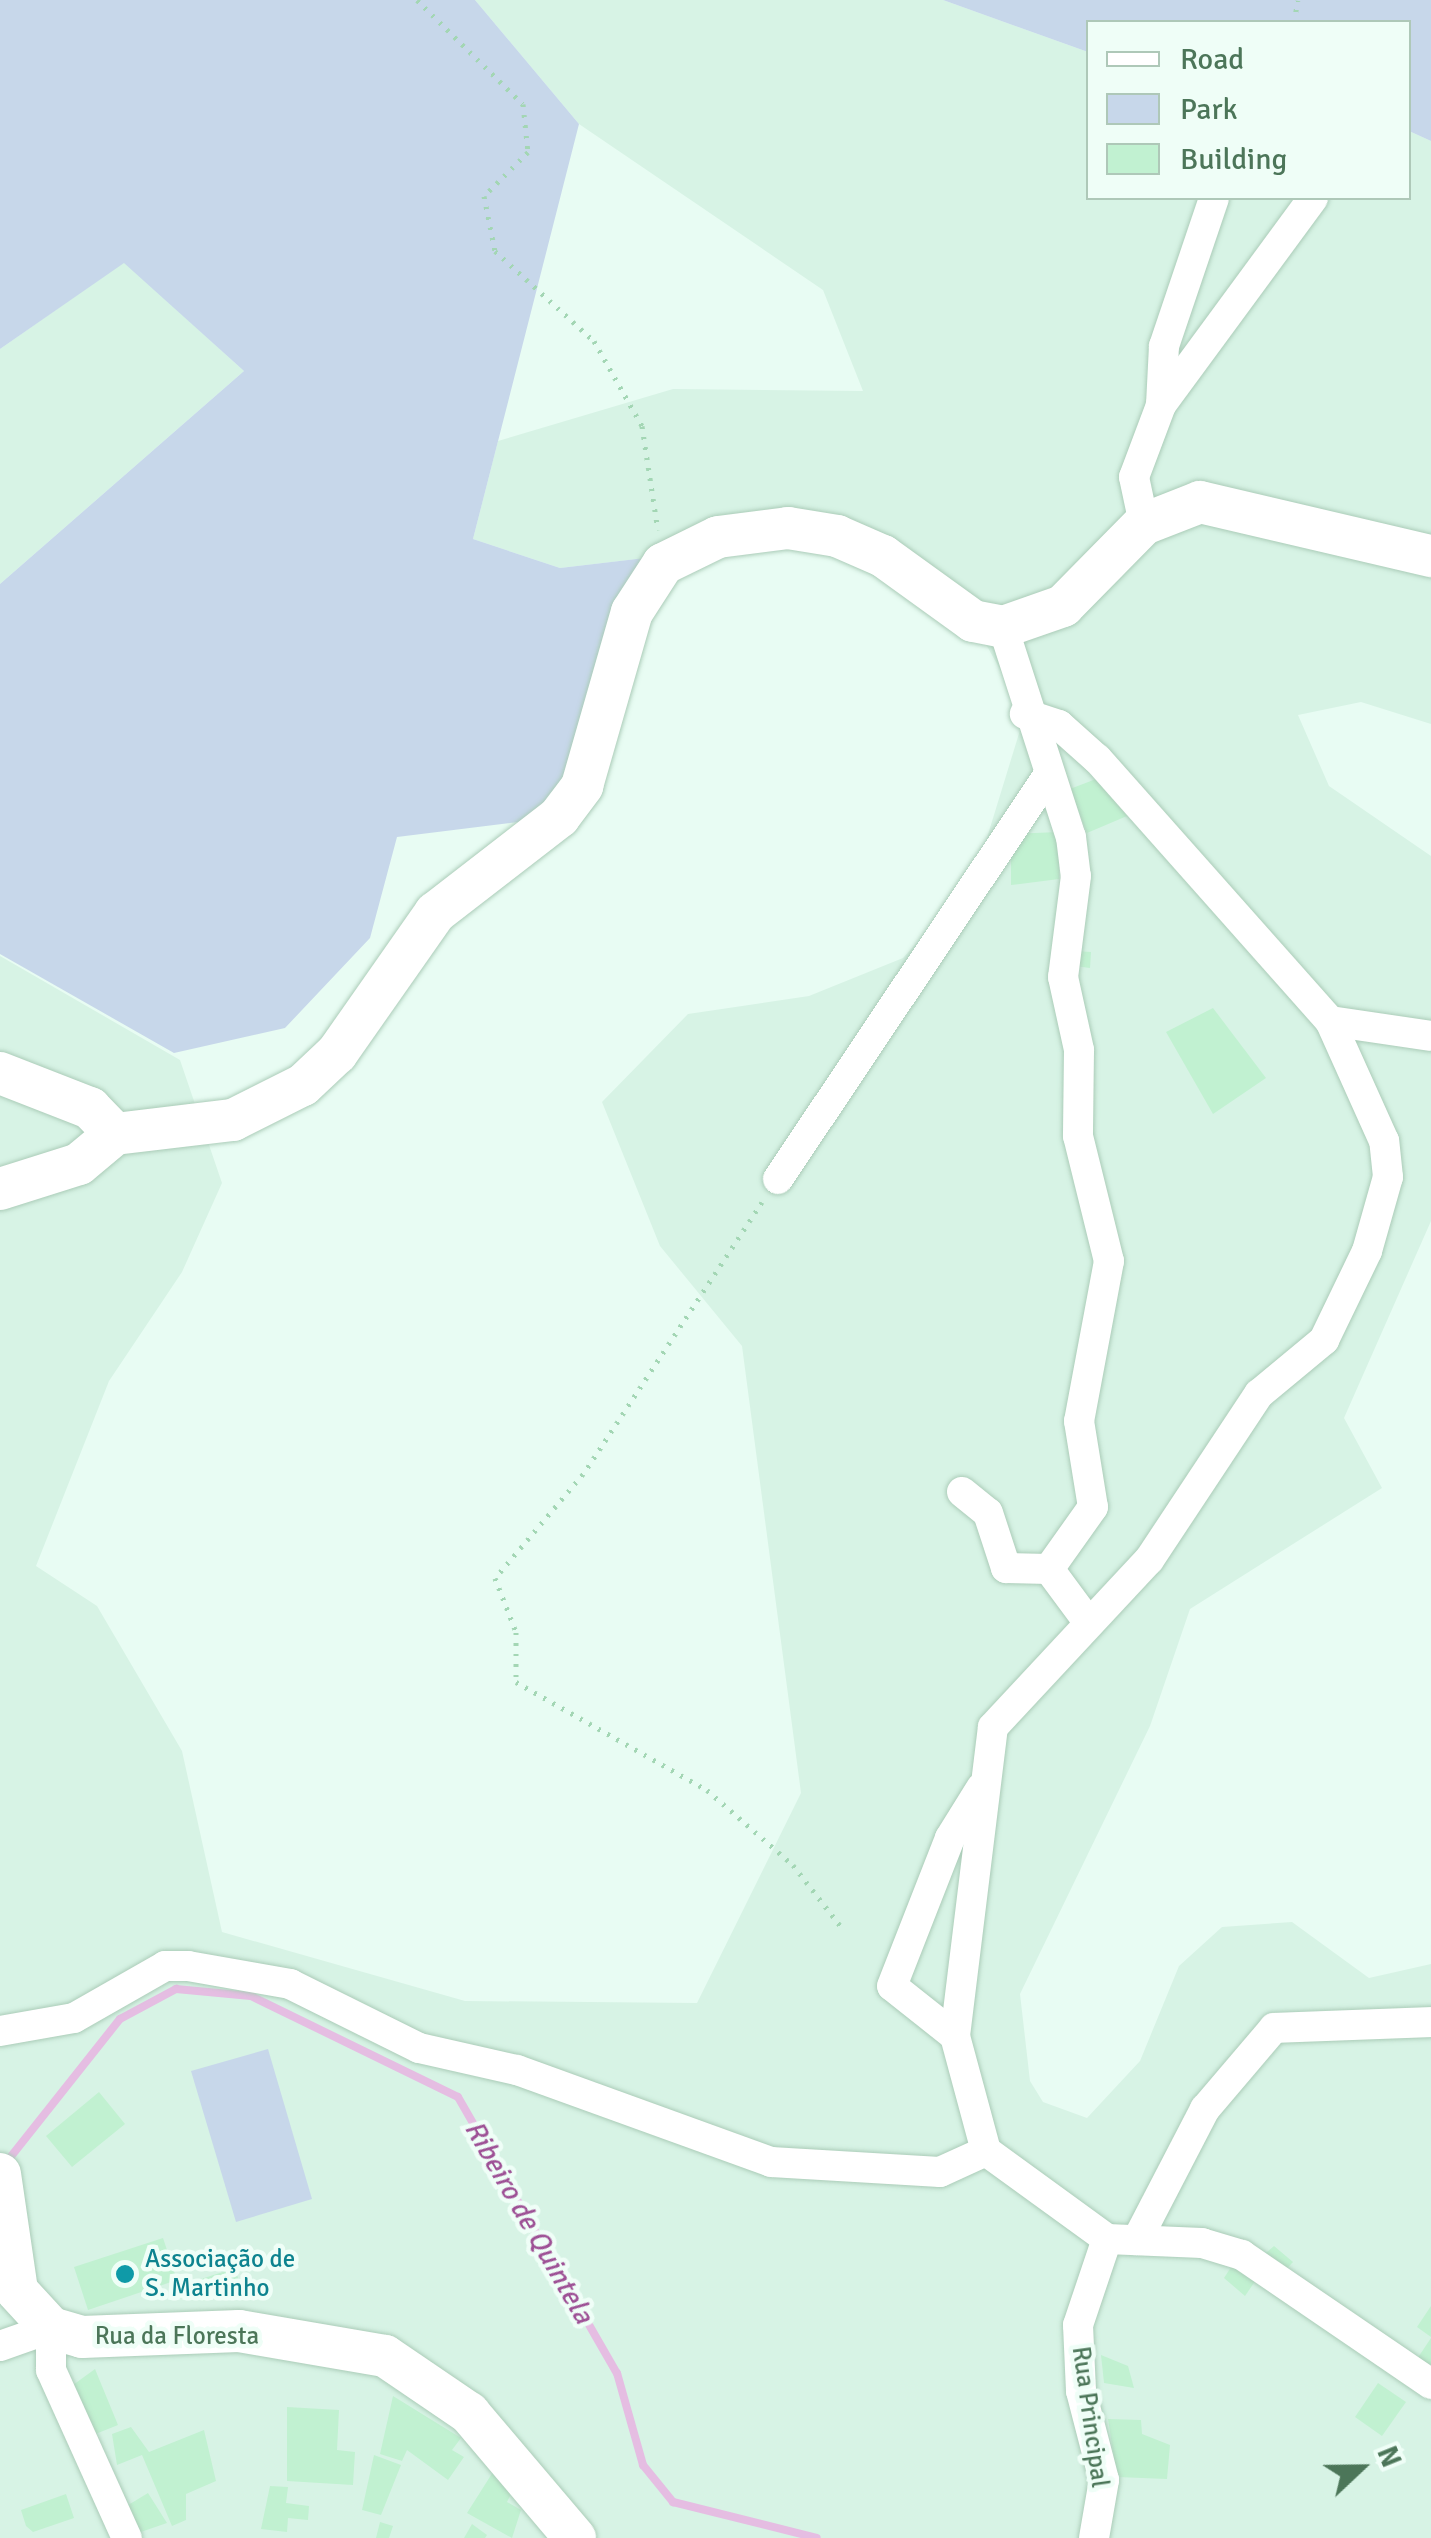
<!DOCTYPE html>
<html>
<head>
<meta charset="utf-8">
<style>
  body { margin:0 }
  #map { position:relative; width:1431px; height:2538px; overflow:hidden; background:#e8fcf3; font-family:Signika,sans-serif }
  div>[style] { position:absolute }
  .residential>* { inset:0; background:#d7f3e5 }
  .green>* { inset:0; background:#c7d7ea }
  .stream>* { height:8px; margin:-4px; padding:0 4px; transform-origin:4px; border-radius:4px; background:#e5bde2 }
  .building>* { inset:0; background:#c1f1d1 }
  .path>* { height:5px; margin-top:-2.5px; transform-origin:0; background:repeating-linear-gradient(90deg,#a3d6b4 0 2.5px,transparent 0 10.5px) }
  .roads { filter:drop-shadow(0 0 2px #abccb8) drop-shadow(0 0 2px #abccb8) }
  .street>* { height:30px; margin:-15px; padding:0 15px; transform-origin:15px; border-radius:15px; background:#fff }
  .secondary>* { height:42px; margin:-21px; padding:0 21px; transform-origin:21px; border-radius:21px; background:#fff }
  .dots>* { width:28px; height:28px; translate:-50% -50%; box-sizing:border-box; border:5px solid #effef7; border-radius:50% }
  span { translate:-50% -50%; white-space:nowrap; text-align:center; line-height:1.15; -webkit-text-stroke:9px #effef7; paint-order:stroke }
  .culture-label { font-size:25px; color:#0d838f }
  .left { translate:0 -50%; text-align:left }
  .street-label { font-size:25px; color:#4c7659 }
  .water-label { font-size:28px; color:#9d5095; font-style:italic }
  .legend { position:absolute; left:1086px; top:20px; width:325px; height:180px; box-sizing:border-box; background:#effef7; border:2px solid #aec8b8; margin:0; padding:12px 18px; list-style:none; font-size:30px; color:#4c7659 }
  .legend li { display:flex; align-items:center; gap:20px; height:50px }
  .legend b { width:50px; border:2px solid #aec8b8 }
  .north { position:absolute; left:1311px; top:2418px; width:100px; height:100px; -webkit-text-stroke:8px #effef7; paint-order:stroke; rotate:68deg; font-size:28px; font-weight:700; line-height:40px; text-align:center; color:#4c7659 }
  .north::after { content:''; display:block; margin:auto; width:35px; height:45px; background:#4c7659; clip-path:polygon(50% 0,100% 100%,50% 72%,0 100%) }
</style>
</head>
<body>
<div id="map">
  <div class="residential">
    <div style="clip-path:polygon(475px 0,943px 0,1088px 52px,1088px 198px,1408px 198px,1409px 131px,1431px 141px,1431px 724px,1361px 702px,1298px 715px,1329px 786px,1431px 856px,1431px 1221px,1344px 1418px,1382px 1488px,1190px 1609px,1150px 1726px,1020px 1994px,1030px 2081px,1043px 2102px,1087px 2118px,1140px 2061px,1179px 1966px,1222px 1927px,1292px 1922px,1369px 1978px,1431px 1964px,1431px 2538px,0 2538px,0 956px,180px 1060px,222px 1183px,182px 1272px,109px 1381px,36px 1566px,97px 1606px,182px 1751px,222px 1932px,465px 2001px,697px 2003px,801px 1793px,742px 1346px,660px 1246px,602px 1102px,688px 1014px,809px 996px,903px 958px,974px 880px,1025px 714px,973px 621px,836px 536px,560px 568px,473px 539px,498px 441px,673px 389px,863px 391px,823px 290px,579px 124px)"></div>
    <div style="clip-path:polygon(124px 262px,244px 371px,0 584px,0 349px)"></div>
  </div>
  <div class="green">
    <div style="clip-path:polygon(0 0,475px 0,579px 124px,473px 539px,560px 568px,679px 554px,559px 817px,397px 837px,370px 938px,285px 1028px,174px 1053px,0 954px,0 584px,244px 371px,124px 263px,0 349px)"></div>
    <div style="clip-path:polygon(943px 0,1431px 0,1431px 141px,1409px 131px,1408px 22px,1088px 22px,1088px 52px)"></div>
    <div style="clip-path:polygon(268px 2049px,312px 2199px,236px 2222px,191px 2071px)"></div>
  </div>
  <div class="stream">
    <div style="left:5px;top:2164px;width:185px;rotate:-51.6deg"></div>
    <div style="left:120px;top:2019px;width:64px;rotate:-28.2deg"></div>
    <div style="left:176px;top:1989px;width:75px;rotate:5.3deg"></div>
    <div style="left:251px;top:1996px;width:230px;rotate:26deg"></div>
    <div style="left:458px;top:2097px;width:319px;rotate:60.1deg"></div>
    <div style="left:617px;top:2373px;width:96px;rotate:74.2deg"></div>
    <div style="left:643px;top:2465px;width:48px;rotate:51deg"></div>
    <div style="left:673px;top:2502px;width:148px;rotate:14deg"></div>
  </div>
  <div class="building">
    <div style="clip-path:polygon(1096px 779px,1127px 816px,1087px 833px,1070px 789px)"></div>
    <div style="clip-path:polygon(1059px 832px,1059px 879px,1011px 885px,1011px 834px)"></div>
    <div style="clip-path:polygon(1077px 951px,1091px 952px,1090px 968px,1075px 966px)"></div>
    <div style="clip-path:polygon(1213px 1008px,1266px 1078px,1213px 1114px,1166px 1032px)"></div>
    <div style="clip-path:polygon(99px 2092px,125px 2124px,72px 2167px,46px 2136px)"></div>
    <div style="clip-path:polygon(163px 2238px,177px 2280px,88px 2310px,74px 2267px)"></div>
    <div style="clip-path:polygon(1274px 2246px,1293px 2262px,1281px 2275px,1261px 2257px)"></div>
    <div style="clip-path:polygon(1237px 2258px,1260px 2274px,1245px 2296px,1224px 2278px)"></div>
    <div style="clip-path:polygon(235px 2268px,241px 2288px,202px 2301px,195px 2281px)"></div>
    <div style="clip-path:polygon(1431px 2306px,1431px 2337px,1417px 2327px)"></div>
    <div style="clip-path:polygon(1431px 2338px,1431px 2368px,1417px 2359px)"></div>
    <div style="clip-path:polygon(1101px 2355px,1128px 2366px,1134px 2388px,1104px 2383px)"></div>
    <div style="clip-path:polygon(95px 2369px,118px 2425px,88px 2437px,73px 2385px)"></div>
    <div style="clip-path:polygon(1378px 2383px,1406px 2402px,1382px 2436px,1355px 2417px)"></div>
    <div style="clip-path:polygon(393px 2396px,461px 2438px,452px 2450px,464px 2457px,448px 2480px,407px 2450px,402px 2461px,380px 2454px)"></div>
    <div style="clip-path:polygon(287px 2407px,339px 2410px,337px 2450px,355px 2452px,353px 2485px,287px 2481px)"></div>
    <div style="clip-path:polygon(1108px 2419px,1141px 2420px,1142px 2434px,1170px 2445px,1167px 2479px,1117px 2477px)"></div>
    <div style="clip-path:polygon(131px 2427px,149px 2452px,204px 2430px,216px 2481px,186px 2494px,186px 2520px,172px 2526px,142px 2455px,117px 2465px,112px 2434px)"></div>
    <div style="clip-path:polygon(374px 2455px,401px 2465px,381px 2515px,362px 2510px)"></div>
    <div style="clip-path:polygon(493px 2472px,514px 2488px,507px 2502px,521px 2510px,512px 2538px,467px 2513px)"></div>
    <div style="clip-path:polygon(270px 2486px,288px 2487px,286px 2503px,309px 2506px,308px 2520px,288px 2518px,287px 2532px,261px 2529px)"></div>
    <div style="clip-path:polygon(148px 2493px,167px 2523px,135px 2534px,120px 2510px)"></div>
    <div style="clip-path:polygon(66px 2494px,74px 2518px,33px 2532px,26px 2526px,21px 2510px)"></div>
    <div style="clip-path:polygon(380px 2522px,393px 2526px,389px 2538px,376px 2538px)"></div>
    <div style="clip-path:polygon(472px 2524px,487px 2535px,485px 2538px,464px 2538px)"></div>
  </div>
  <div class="path">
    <div style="left:417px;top:0;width:148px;rotate:44.5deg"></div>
    <div style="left:523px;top:104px;width:48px;rotate:84.1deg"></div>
    <div style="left:528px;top:152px;width:62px;rotate:135deg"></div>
    <div style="left:484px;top:196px;width:56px;rotate:78.7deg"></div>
    <div style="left:495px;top:251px;width:134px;rotate:42.3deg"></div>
    <div style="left:594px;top:341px;width:98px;rotate:60.5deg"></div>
    <div style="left:642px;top:426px;width:105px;rotate:81.3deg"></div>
    <div style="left:1294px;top:22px;width:22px;rotate:-80deg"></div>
    <div style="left:762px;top:1202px;width:326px;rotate:123.3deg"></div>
    <div style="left:583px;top:1474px;width:136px;rotate:130.2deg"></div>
    <div style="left:495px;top:1578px;width:58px;rotate:68.7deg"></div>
    <div style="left:516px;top:1632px;width:50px;rotate:90deg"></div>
    <div style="left:516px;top:1682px;width:219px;rotate:29.5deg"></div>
    <div style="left:707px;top:1790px;width:114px;rotate:41.1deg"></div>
    <div style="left:793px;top:1865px;width:80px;rotate:52.1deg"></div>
  </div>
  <div class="roads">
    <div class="street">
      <div style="left:1161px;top:405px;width:257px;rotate:-53.7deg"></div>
      <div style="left:1144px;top:524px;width:48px;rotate:-102deg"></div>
      <div style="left:1134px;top:477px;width:77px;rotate:-69.4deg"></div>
      <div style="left:1161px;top:405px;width:59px;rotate:-87.1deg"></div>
      <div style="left:1164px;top:346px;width:156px;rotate:-71.3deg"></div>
      <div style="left:1003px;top:627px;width:221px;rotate:72.1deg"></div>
      <div style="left:1071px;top:837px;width:39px;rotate:83deg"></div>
      <div style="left:1076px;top:876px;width:102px;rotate:97.3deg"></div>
      <div style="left:1063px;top:977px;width:75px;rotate:77.6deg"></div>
      <div style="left:1079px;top:1050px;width:86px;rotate:90.7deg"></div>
      <div style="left:1078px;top:1136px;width:129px;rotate:76.1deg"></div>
      <div style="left:1109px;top:1261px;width:163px;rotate:100.6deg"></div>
      <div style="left:1079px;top:1421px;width:87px;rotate:80.8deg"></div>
      <div style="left:1093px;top:1507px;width:76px;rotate:125.4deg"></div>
      <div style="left:1049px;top:1569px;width:62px;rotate:53.5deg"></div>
      <div style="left:1330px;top:1021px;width:102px;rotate:8.4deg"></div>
      <div style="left:778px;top:1179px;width:485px;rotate:-56.2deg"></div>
      <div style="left:962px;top:1492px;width:33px;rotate:39deg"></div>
      <div style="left:988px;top:1513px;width:58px;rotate:71.9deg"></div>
      <div style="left:1006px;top:1568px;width:43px;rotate:1.3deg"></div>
      <div style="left:0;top:2031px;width:75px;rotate:-10deg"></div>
      <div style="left:74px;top:2018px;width:105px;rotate:-29.7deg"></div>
      <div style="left:165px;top:1966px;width:23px"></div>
      <div style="left:188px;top:1966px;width:104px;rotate:10deg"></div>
      <div style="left:290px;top:1984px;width:144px;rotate:26.4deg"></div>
      <div style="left:419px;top:2048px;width:100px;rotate:12.7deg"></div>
      <div style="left:517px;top:2070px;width:270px;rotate:19.9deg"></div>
      <div style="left:771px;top:2162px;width:169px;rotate:3.4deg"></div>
      <div style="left:940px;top:2172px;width:51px;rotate:-24.5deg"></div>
      <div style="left:955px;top:2036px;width:80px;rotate:-141.6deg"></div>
      <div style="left:892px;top:1986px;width:159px;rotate:-68.6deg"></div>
      <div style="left:950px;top:1838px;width:59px;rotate:-58.2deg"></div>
      <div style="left:986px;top:2151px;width:119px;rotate:-105.1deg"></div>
      <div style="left:955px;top:2036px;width:311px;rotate:-83deg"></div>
      <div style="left:993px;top:1727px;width:229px;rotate:-47deg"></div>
      <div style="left:1149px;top:1560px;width:199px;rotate:-56.5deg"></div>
      <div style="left:1259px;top:1394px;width:85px;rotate:-39.7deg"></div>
      <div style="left:1324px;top:1340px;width:99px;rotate:-64.2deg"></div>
      <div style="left:1367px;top:1251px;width:77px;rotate:-74.2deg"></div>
      <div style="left:1388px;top:1177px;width:36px;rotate:-96deg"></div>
      <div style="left:1384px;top:1141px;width:132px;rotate:-114.2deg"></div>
      <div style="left:1330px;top:1021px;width:351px;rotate:-131.6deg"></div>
      <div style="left:1097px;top:759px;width:51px;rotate:-138.2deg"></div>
      <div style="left:1059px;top:725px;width:36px;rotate:-162deg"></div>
      <div style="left:986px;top:2151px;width:150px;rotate:36deg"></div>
      <div style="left:1107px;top:2239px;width:95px;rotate:2.4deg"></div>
      <div style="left:1202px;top:2243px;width:42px;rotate:16.7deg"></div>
      <div style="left:1242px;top:2255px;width:229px;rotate:34.3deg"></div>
      <div style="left:1137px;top:2240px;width:148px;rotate:-62.6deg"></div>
      <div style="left:1205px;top:2109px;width:106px;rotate:-49.6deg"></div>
      <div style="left:1274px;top:2028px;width:157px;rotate:-2.2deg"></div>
      <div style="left:0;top:2346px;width:54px;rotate:-19.4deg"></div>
      <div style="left:51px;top:2328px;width:42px;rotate:90deg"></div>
      <div style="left:51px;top:2370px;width:184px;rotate:65.7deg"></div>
      <div style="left:1094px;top:2538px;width:59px;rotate:-80.2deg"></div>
      <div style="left:1104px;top:2480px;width:92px;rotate:-104.5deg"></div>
      <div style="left:1081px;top:2391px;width:66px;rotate:-92.6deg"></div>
      <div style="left:1078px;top:2325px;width:91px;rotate:-71.4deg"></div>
    </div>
    <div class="secondary">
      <div style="left:0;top:1073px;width:97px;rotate:21.3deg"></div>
      <div style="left:90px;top:1108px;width:36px;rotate:46deg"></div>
      <div style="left:115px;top:1134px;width:119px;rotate:-6.8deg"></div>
      <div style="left:233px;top:1120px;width:78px;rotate:-26.6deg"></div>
      <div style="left:303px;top:1085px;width:47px;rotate:-43.3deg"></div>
      <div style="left:337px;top:1053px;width:171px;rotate:-55deg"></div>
      <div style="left:435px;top:913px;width:157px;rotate:-37.7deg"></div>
      <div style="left:559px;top:817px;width:39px;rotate:-53deg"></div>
      <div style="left:582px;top:786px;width:181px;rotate:-74deg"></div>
      <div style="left:632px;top:612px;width:57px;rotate:-57.1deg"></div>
      <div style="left:663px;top:564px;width:61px;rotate:-26.1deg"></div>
      <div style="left:718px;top:537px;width:71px;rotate:-7.3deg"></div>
      <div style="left:788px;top:528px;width:50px;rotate:9.3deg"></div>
      <div style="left:837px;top:536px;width:50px;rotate:23.5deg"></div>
      <div style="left:883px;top:556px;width:111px;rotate:35.8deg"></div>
      <div style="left:973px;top:621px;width:31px;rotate:11deg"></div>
      <div style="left:1003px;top:627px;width:64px;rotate:-19.3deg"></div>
      <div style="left:1063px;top:606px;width:115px;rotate:-45.4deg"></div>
      <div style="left:1144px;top:524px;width:60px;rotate:-21.4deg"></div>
      <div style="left:1200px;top:502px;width:237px;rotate:13.2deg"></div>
      <div style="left:0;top:1189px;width:83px;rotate:-17.6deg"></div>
      <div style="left:79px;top:1164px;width:47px;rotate:-39.8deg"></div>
      <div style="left:0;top:2174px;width:118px;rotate:81.7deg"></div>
      <div style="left:17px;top:2291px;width:50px;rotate:47.4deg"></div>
      <div style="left:51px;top:2328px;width:32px;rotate:16deg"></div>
      <div style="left:82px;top:2337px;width:157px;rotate:-2.2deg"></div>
      <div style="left:239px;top:2331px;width:148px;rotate:9.7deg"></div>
      <div style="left:385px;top:2356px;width:102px;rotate:34.2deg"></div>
      <div style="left:469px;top:2413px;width:164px;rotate:49.7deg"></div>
    </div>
  </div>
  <div class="dots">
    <div style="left:125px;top:2274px;background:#0f9aa8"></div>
  </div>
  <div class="culture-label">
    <span class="left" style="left:145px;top:2274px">Associação de<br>S. Martinho</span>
  </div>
  <div class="street-label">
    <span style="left:177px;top:2336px">Rua da Floresta</span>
    <span style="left:1090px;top:2417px;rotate:82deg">Rua Principal</span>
  </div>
  <div class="water-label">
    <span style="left:529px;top:2222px;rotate:60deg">Ribeiro de Quintela</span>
  </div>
  <ul class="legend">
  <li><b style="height:12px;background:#fff"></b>Road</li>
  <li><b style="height:28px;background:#c7d7ea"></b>Park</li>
  <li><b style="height:28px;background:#c1f1d1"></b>Building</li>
  </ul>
  <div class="north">N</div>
</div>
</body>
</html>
